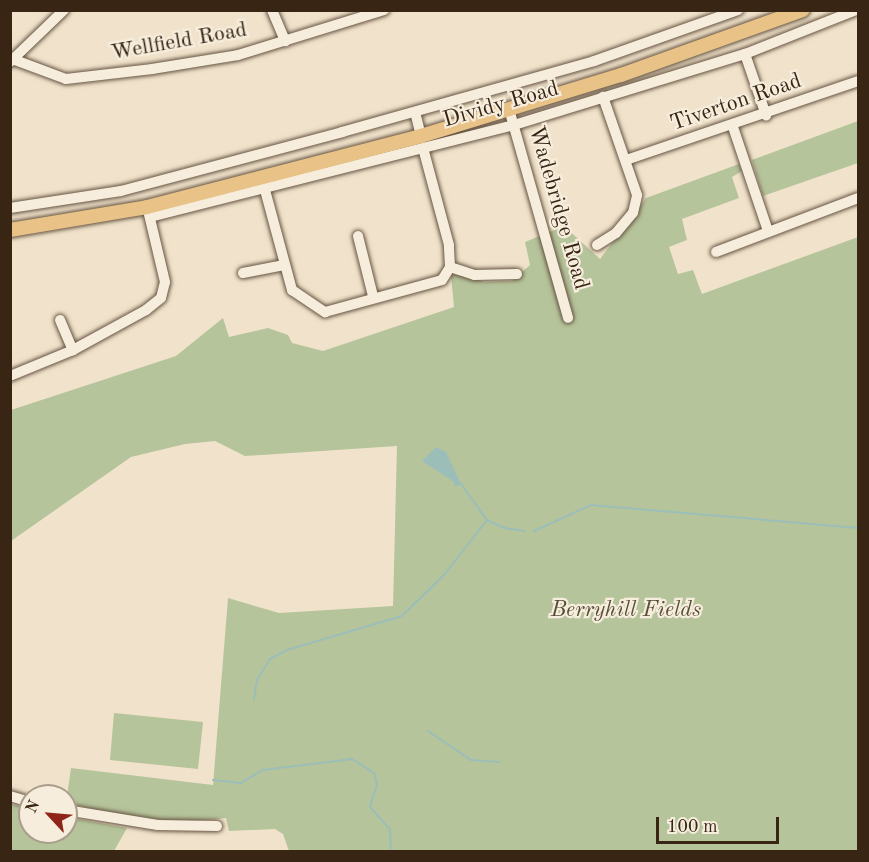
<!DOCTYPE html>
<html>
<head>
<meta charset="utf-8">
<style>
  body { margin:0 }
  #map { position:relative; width:869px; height:862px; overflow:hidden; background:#f1e3cb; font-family:"Old Standard TT",serif }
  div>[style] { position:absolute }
  .green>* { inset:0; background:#b6c49b }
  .water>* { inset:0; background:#9bbeb8 }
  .stream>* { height:2px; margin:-1px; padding:0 1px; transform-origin:1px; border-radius:1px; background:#9bbeb8 }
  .roads { filter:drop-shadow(0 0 2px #665442) drop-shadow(0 0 2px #665442) }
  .minor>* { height:10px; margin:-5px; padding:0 5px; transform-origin:5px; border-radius:5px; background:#f6eddd }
  .major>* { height:14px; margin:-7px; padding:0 7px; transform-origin:7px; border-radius:7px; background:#e8c286 }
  span { translate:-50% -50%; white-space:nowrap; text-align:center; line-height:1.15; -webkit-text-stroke:4.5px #f6eddd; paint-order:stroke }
  .street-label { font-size:22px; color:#382514 }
  .park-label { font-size:22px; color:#584d36; font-style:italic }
  .frame { position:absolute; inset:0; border:12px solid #382514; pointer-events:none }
  .north { position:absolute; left:18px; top:784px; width:60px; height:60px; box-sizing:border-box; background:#f6eddd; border:2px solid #aa9d8d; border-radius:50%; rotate:296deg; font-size:16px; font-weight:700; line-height:24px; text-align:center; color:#382514 }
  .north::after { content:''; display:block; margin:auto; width:21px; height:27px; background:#8f2418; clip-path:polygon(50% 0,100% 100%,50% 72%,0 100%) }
  .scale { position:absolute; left:656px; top:817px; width:123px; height:27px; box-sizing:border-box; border:3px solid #382514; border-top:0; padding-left:8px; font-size:18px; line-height:21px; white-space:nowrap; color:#382514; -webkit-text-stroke:4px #f6eddd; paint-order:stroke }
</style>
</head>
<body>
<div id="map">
  <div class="green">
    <div style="clip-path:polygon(858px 121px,858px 163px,763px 196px,752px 160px)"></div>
    <div style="clip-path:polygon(739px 164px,742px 171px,732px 177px,739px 198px,682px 219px,687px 240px,669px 247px,678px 274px,693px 270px,702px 294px,858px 237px,858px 851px,289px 851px,283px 834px,275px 829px,229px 831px,226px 818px,183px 822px,125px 816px,66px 803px,71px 768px,213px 785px,228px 598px,279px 613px,393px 606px,397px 446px,245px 456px,215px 441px,185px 444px,131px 457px,11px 541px,11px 410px,176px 356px,223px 318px,229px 337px,268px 328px,288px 335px,292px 343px,323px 351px,454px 307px,451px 276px,462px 273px,484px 282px,512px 281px,530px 265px,525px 242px,564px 226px,600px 259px,646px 198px)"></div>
    <div style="clip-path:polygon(114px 713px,203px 722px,198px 769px,110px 760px)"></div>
    <div style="clip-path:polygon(11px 804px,30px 809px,30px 832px,66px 832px,66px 817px,127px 828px,114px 851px,11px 851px)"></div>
  </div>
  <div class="water">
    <div style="clip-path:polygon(436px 447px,446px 452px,461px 484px,455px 487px,454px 482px,422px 461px)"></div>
  </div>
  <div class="stream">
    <div style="left:461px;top:484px;width:44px;rotate:54.2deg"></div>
    <div style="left:487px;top:520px;width:19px;rotate:25deg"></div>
    <div style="left:504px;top:528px;width:21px;rotate:8deg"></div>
    <div style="left:534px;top:531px;width:63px;rotate:-24.5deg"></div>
    <div style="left:591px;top:505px;width:268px;rotate:4.9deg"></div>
    <div style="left:403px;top:615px;width:57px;rotate:-44.3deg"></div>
    <div style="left:444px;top:575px;width:70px;rotate:-52deg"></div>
    <div style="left:254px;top:699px;width:19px;rotate:-81deg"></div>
    <div style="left:257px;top:680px;width:25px;rotate:-58deg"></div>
    <div style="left:270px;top:659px;width:19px;rotate:-28deg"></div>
    <div style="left:287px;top:650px;width:120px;rotate:-16.5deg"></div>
    <div style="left:428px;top:731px;width:52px;rotate:34deg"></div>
    <div style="left:471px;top:760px;width:29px;rotate:4deg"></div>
    <div style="left:213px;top:780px;width:28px;rotate:6deg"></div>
    <div style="left:241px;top:783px;width:26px;rotate:-31deg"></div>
    <div style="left:263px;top:770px;width:90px;rotate:-7deg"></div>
    <div style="left:352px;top:759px;width:26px;rotate:32deg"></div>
    <div style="left:374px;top:773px;width:12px;rotate:76deg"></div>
    <div style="left:377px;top:785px;width:23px;rotate:108deg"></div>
    <div style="left:370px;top:807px;width:30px;rotate:48deg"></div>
    <div style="left:390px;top:829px;width:23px;rotate:88deg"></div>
  </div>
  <div class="roads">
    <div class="minor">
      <div style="left:272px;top:10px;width:34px;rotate:67deg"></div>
      <div style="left:745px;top:54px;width:65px;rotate:71deg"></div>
      <div style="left:15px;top:60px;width:54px;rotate:20.4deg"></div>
      <div style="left:66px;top:79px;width:87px;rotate:-6.6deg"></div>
      <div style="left:152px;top:69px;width:87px;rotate:-9.2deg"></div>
      <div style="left:238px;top:55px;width:153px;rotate:-17.1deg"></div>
      <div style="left:10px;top:62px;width:75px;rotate:-43.9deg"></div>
      <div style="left:509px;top:109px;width:217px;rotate:74.2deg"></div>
      <div style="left:415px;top:112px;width:25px;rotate:76deg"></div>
      <div style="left:733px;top:127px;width:110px;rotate:71.4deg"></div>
      <div style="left:626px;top:160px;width:245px;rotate:-18.8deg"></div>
      <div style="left:265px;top:190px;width:104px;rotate:74.9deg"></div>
      <div style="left:292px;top:290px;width:40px;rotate:34deg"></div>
      <div style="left:325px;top:312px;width:121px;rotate:-15.3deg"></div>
      <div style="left:442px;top:280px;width:15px;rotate:-58deg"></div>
      <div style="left:450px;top:267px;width:22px;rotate:-93deg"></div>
      <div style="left:449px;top:245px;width:100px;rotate:-105deg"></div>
      <div style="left:10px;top:208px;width:112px;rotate:-8.7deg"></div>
      <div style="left:121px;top:191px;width:229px;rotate:-14.9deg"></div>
      <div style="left:342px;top:132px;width:262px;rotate:-15.7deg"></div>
      <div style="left:594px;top:61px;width:153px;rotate:-19.5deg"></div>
      <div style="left:150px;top:217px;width:375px;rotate:-14.2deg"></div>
      <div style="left:514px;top:125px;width:242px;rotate:-17.1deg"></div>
      <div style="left:745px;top:54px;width:119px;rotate:-21.6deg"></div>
      <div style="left:358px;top:236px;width:62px;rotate:76deg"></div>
      <div style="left:597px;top:245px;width:22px;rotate:-32deg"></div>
      <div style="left:616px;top:233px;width:26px;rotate:-50deg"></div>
      <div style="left:633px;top:213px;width:18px;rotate:-77deg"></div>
      <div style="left:637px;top:195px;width:104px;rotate:-109.1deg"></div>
      <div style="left:716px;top:252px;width:152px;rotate:-20.8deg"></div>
      <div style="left:450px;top:267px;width:25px;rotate:18deg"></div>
      <div style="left:474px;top:275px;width:43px;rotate:-1.3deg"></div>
      <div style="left:243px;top:273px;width:42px;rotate:-11deg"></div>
      <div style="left:60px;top:320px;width:33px;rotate:67deg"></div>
      <div style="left:10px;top:376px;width:68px;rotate:-22.4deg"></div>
      <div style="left:73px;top:350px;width:83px;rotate:-28.7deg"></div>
      <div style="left:146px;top:310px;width:19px;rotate:-39deg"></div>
      <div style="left:161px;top:298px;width:16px;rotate:-76deg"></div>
      <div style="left:165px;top:282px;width:74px;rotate:-103.3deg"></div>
      <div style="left:10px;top:796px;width:21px;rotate:17deg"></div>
      <div style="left:66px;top:810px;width:93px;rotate:9.3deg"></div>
      <div style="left:158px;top:825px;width:59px;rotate:1deg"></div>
    </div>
    <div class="major">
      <div style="left:10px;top:230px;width:139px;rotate:-9.5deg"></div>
      <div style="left:147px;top:207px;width:283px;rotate:-14.5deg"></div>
      <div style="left:421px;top:136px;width:209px;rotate:-17deg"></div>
      <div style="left:621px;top:75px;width:193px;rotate:-19.7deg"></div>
    </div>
  </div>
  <div class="street-label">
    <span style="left:179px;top:42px;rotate:-10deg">Wellfield Road</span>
    <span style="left:736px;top:103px;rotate:-19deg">Tiverton Road</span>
    <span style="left:501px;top:105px;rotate:-16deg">Dividy Road</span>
    <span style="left:558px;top:208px;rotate:74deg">Wadebridge Road</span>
  </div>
  <div class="park-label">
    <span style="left:626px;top:611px">Berryhill Fields</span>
  </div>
  <div class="frame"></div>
  <div class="north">N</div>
  <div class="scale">100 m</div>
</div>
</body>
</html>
